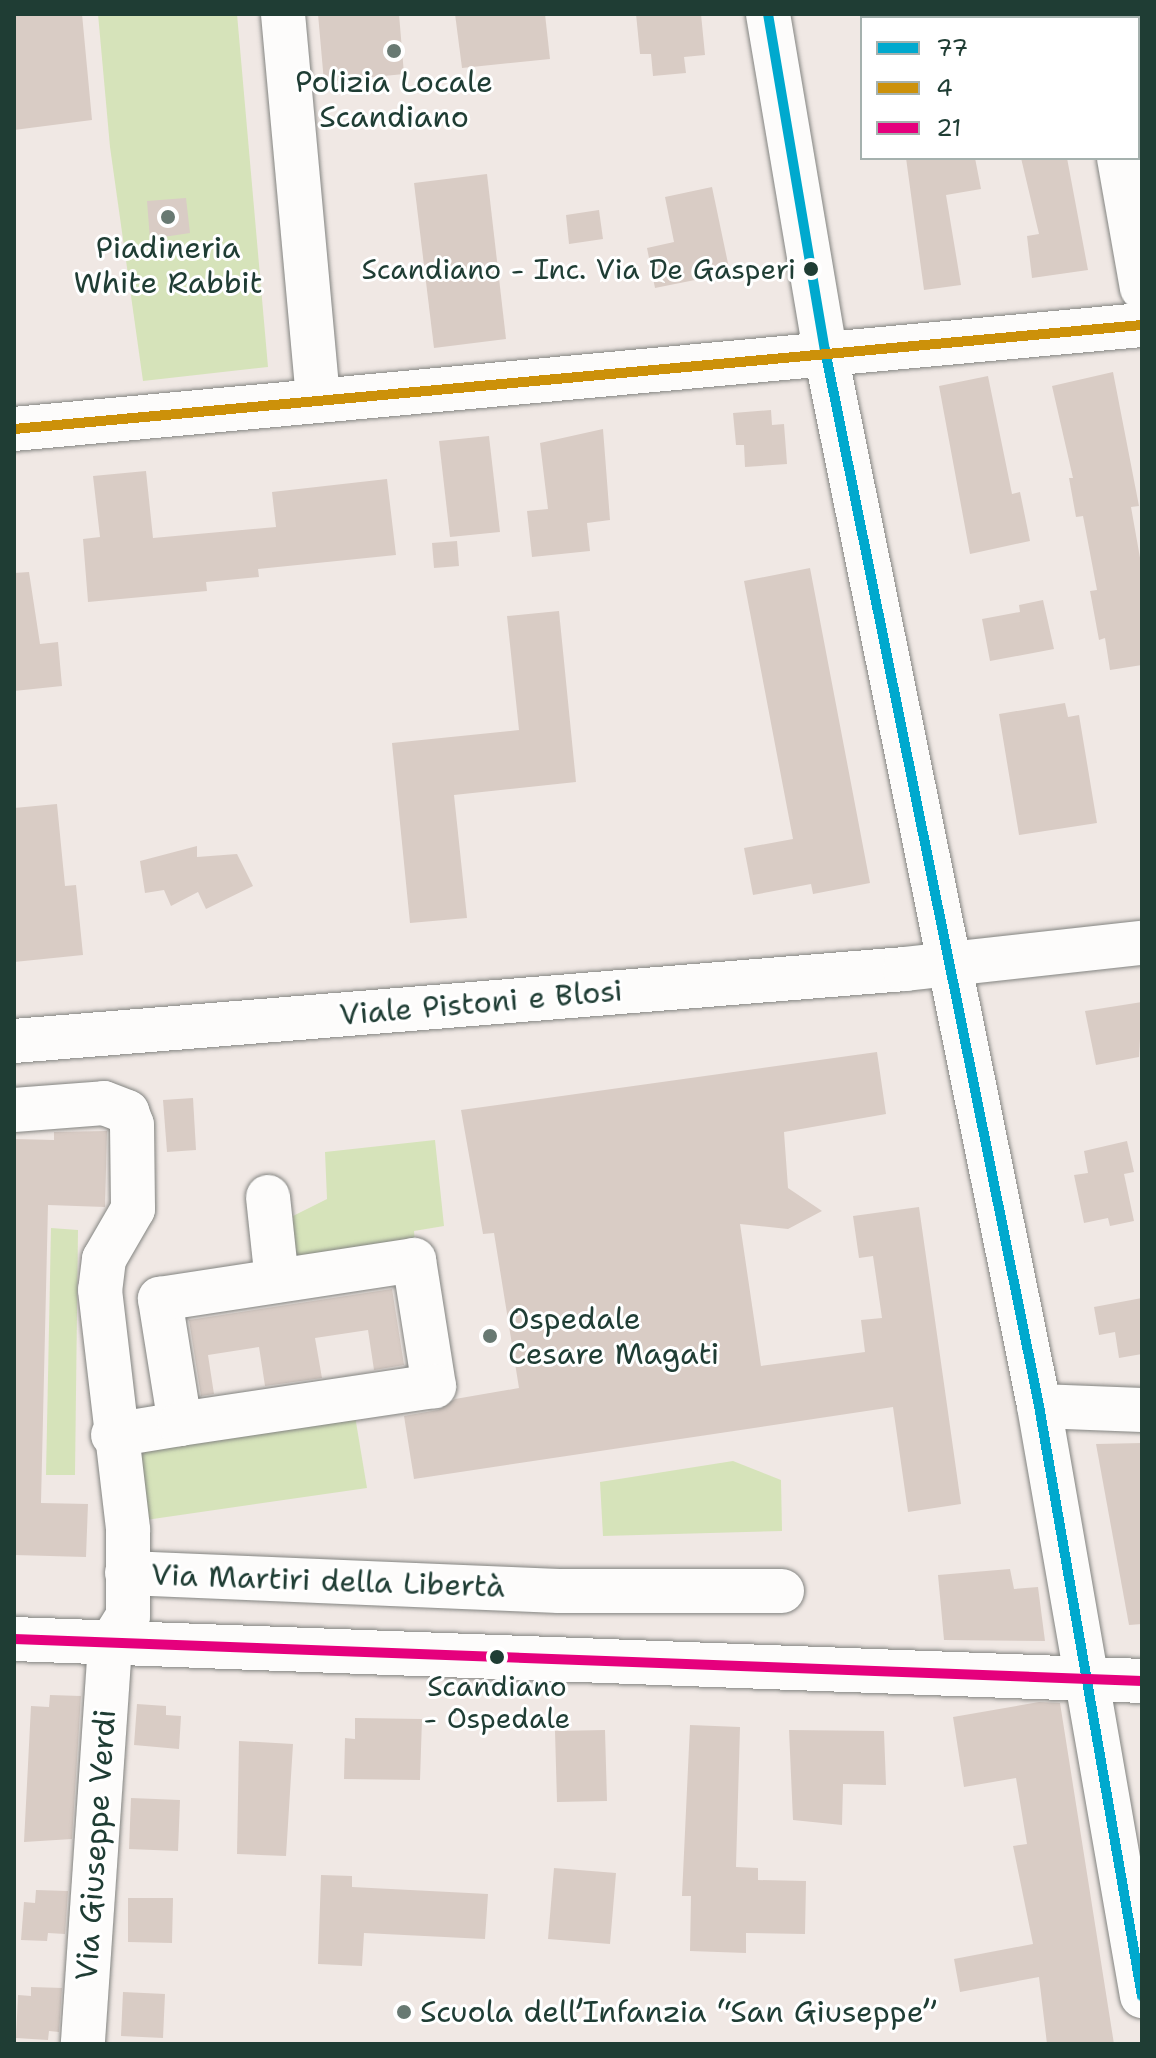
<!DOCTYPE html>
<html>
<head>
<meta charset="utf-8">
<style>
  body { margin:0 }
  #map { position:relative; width:1156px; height:2058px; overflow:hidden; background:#f0e8e4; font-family:"Shantell Sans",sans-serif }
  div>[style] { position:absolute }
  .green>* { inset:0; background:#d6e3ba }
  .building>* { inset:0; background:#d9ccc5 }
  .roads { filter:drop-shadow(0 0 2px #838481) drop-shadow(0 0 2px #838481) }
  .minor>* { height:44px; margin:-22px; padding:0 22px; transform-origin:22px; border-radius:22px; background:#fdfcfb }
  .bus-1>* { height:10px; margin:-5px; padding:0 5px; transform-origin:5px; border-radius:5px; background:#00a9ce }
  .bus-2>* { height:10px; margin:-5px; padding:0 5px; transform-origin:5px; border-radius:5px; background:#cc910a }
  .bus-3>* { height:10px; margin:-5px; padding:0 5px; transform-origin:5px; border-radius:5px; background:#e5007d }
  .dots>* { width:22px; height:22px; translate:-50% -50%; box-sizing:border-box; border:4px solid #fff; border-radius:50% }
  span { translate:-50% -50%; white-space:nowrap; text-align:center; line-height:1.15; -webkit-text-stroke:6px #fff; paint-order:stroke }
  .bus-label { font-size:28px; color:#1f3d34 }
  .right { translate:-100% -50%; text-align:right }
  .poi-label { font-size:30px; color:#1f3d34 }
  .left { translate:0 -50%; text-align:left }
  .street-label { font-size:30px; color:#1f3d34 }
  .frame { position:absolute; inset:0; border:16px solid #1f3d34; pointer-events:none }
  .legend { position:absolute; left:860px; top:16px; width:280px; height:144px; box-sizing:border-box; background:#fff; border:2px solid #a5b1ae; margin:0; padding:10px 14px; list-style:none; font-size:24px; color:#1f3d34 }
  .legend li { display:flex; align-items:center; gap:16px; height:40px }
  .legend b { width:40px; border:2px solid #a5b1ae }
</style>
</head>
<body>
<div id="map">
  <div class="green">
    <div style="clip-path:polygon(98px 14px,237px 14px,268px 367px,143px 381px,110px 147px)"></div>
    <div style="clip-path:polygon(435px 1140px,444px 1226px,414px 1231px,415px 1244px,304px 1262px,290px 1247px,293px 1216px,327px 1199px,325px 1152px)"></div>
    <div style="clip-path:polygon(51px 1228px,78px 1230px,75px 1475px,46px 1475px)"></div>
    <div style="clip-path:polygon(354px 1410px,367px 1488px,139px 1521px,130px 1439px)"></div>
    <div style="clip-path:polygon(733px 1461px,781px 1480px,782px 1531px,603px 1536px,600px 1482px)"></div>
  </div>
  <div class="building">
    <div style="clip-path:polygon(14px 14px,82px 14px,92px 120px,14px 130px)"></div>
    <div style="clip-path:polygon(318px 14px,399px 14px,404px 74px,324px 82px)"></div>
    <div style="clip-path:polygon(455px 14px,545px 14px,550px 59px,462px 68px)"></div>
    <div style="clip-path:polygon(636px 14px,701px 14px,705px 55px,684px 57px,686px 73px,653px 76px,651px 54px,640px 54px)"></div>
    <div style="clip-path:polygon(906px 158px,975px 158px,981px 189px,946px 195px,961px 285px,924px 290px)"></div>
    <div style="clip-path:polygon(1021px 158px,1067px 158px,1088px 270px,1032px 278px,1027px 236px,1039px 234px)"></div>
    <div style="clip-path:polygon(487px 174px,506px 339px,434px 348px,414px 183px)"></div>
    <div style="clip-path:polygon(712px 187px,730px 273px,655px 288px,647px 248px,674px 242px,665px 197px)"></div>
    <div style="clip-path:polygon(186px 198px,190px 233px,150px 239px,147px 201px)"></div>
    <div style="clip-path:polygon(599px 210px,603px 239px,569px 244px,566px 215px)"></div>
    <div style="clip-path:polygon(1113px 372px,1139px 506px,1131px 507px,1142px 569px,1142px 665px,1110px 670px,1105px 638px,1099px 640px,1090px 591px,1097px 590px,1083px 516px,1076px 517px,1069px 478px,1073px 478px,1052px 386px)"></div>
    <div style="clip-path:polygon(988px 376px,1012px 494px,1020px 492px,1030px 541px,970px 554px,939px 386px)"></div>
    <div style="clip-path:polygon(771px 410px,772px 425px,784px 424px,787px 464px,745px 467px,744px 445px,736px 445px,733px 413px)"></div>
    <div style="clip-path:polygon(603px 429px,610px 520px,587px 523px,590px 551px,532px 557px,527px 511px,548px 509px,540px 443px)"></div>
    <div style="clip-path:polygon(489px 436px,500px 532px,450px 537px,439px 441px)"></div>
    <div style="clip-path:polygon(146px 471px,153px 538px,276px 527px,272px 492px,387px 479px,396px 555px,258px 569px,259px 577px,206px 582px,207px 591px,88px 602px,83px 539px,100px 537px,93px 476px)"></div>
    <div style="clip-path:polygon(457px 541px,459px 566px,434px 568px,432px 543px)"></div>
    <div style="clip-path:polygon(810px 568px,870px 883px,813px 894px,811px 884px,753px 895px,744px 848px,793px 839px,744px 581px)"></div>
    <div style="clip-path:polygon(29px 572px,40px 644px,58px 642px,62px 686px,14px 691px,14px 573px)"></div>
    <div style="clip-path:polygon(1043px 600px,1054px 649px,990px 661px,982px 619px,1020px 612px,1019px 605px)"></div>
    <div style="clip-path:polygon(559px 611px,576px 782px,454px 795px,467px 918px,410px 923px,392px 743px,519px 730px,507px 616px)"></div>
    <div style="clip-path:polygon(1065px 703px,1068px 717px,1079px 715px,1097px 823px,1019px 835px,999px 714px)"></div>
    <div style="clip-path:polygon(57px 804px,65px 886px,76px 885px,83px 955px,14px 962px,14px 808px)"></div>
    <div style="clip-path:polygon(197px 846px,197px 857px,237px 854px,253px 886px,206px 909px,198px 892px,171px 906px,164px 890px,145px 893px,140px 861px)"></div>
    <div style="clip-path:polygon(1142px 1002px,1139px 1057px,1096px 1065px,1085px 1011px)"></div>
    <div style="clip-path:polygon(877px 1052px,886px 1114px,784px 1132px,788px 1188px,822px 1211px,788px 1229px,740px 1224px,761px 1366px,865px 1352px,861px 1320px,882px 1318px,873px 1256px,859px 1258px,853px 1216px,919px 1207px,961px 1504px,908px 1512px,893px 1407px,414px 1479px,404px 1416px,438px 1410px,455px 1399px,519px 1388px,494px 1233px,483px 1234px,461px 1110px)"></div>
    <div style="clip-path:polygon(193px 1098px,196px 1150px,167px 1152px,163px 1100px)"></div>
    <div style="clip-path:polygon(107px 1131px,105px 1207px,48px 1205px,41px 1503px,88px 1504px,86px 1557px,14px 1555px,14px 1139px,54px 1140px,54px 1132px)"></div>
    <div style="clip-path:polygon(1127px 1141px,1134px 1172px,1124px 1174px,1134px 1221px,1110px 1226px,1108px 1218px,1084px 1223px,1074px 1175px,1088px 1173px,1084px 1151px)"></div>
    <div style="clip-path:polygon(392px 1289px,404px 1365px,374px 1370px,368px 1330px,315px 1338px,322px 1378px,265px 1386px,259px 1347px,208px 1355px,214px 1394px,201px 1396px,189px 1320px)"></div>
    <div style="clip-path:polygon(1142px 1298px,1142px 1354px,1119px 1358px,1115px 1332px,1099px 1335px,1094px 1307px)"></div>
    <div style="clip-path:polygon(1142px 1443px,1142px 1624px,1129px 1625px,1096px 1444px)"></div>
    <div style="clip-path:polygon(1010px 1569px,1014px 1589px,1038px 1587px,1045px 1641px,944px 1640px,938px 1575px)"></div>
    <div style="clip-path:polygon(50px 1695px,81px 1696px,72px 1839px,24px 1842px,31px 1706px,49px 1707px)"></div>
    <div style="clip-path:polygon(1039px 1702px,1060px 1703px,1114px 2044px,1047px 2044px,1039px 1977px,960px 1992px,954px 1959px,1033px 1944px,1013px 1846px,1027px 1844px,1016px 1778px,964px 1787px,953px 1717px)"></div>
    <div style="clip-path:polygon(137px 1704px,166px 1706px,166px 1715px,181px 1716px,179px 1749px,134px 1745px)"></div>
    <div style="clip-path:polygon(355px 1718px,422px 1719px,420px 1780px,344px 1779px,345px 1738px,355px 1739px)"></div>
    <div style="clip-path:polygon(690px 1725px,740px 1727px,736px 1867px,758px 1868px,758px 1880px,806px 1881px,805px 1934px,746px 1933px,746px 1953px,690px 1951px,691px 1896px,682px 1896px)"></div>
    <div style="clip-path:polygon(605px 1730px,607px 1801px,557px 1802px,555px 1731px)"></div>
    <div style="clip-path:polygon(789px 1730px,884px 1731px,886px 1785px,843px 1784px,842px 1825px,793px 1820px)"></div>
    <div style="clip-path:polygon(239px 1741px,293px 1744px,286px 1856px,237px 1854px)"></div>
    <div style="clip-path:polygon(131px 1798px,180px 1800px,178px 1851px,129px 1849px)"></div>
    <div style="clip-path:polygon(554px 1868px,616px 1873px,610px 1944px,548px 1939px)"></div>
    <div style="clip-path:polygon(321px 1875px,352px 1876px,352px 1887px,488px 1894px,485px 1939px,364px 1933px,362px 1966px,318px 1964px)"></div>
    <div style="clip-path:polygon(36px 1890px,68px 1891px,65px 1934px,48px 1933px,47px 1941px,21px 1940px,24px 1902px,35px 1903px)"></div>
    <div style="clip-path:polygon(128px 1898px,173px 1898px,172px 1943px,128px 1942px)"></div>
    <div style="clip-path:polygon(31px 1987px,62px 1988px,59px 2032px,49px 2031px,48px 2040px,16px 2038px,18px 1995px,31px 1996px)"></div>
    <div style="clip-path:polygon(123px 1992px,165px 1994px,163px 2038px,121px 2036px)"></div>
  </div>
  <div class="roads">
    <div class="minor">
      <div style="left:283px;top:14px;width:387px;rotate:84.8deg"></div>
      <div style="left:768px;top:14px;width:341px;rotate:80.4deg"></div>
      <div style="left:825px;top:350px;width:1077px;rotate:78.54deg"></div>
      <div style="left:1039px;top:1406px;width:599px;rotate:80.1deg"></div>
      <div style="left:1093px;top:14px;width:4px;rotate:76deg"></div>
      <div style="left:1119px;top:158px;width:132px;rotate:80deg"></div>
      <div style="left:14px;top:429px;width:1133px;rotate:-5.27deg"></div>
      <div style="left:14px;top:1041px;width:894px;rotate:-4.62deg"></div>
      <div style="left:905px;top:969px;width:238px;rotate:-6.3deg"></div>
      <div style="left:14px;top:1110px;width:90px;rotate:-4.4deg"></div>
      <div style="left:104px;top:1103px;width:25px;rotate:21deg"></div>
      <div style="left:127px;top:1112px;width:14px;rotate:69deg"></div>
      <div style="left:132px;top:1125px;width:84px;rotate:89.3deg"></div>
      <div style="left:133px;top:1209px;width:58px;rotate:120.1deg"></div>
      <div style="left:104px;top:1259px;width:31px;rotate:97deg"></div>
      <div style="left:100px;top:1290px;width:242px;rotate:83.3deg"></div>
      <div style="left:128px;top:1530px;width:86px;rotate:90deg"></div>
      <div style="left:128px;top:1616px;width:34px;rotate:122deg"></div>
      <div style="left:110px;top:1645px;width:400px;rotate:93.9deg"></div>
      <div style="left:268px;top:1197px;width:84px;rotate:83.9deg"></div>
      <div style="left:1039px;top:1406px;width:103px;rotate:2.2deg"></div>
      <div style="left:113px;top:1435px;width:68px;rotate:-9.3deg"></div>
      <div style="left:180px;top:1424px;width:127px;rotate:-99.1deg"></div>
      <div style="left:160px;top:1299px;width:257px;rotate:-8.7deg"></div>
      <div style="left:414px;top:1260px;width:128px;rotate:81deg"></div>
      <div style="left:434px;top:1386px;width:257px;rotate:171.5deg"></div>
      <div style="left:127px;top:1573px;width:432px;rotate:2.4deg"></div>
      <div style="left:559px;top:1591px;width:223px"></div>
      <div style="left:14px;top:1639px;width:1129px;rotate:2.13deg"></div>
    </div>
  </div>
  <div class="bus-1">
    <div style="left:768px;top:14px;width:341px;rotate:80.4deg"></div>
    <div style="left:825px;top:350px;width:1077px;rotate:78.54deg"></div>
    <div style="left:1039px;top:1406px;width:599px;rotate:80.1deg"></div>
  </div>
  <div class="bus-2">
    <div style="left:14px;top:429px;width:1133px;rotate:-5.27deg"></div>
  </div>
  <div class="bus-3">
    <div style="left:14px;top:1639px;width:1129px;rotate:2.13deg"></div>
  </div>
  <div class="dots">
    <div style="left:394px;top:51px;background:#687972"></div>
    <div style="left:168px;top:217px;background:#687972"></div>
    <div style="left:811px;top:269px;background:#1f3d34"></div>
    <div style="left:490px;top:1336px;background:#687972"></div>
    <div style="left:497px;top:1657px;background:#1f3d34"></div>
    <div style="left:404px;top:2012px;background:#687972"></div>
  </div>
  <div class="bus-label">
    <span class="right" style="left:796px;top:269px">Scandiano - Inc. Via De Gasperi</span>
    <span style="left:497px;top:1702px">Scandiano<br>- Ospedale</span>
  </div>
  <div class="poi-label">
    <span style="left:394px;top:99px">Polizia Locale<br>Scandiano</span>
    <span style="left:168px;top:265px">Piadineria<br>White Rabbit</span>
    <span class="left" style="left:508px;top:1336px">Ospedale<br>Cesare Magati</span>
    <span class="left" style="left:420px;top:2012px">Scuola dell’Infanzia “San Giuseppe”</span>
  </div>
  <div class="street-label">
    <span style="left:481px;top:1003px;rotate:-5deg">Viale Pistoni e Blosi</span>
    <span style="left:328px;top:1581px;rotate:2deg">Via Martiri della Libertà</span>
    <span style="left:96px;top:1845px;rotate:-86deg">Via Giuseppe Verdi</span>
  </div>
  <div class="frame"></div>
  <ul class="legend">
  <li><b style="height:10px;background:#00a9ce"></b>77</li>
  <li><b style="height:10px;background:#cc910a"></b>4</li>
  <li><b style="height:10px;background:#e5007d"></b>21</li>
  </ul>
</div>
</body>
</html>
